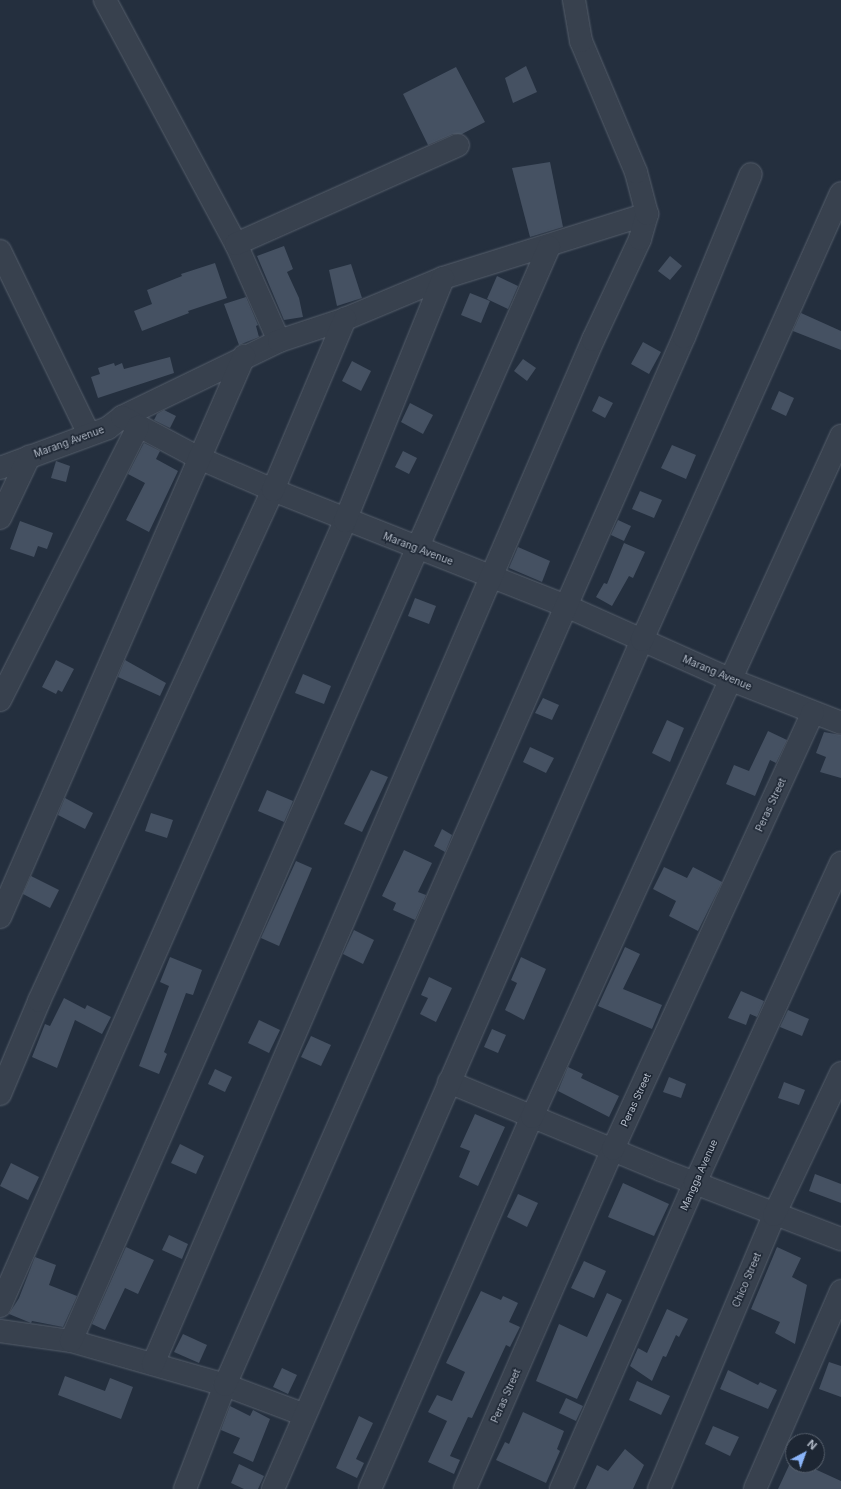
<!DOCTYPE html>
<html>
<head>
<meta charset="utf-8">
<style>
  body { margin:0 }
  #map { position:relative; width:841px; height:1489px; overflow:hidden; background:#242f3e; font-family:Inter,sans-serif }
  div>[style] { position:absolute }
  .building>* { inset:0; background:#455162 }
  .roads { filter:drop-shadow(0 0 1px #565f6c) drop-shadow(0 0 1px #565f6c) }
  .minor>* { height:22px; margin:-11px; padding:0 11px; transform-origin:11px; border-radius:11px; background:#38414e }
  span { translate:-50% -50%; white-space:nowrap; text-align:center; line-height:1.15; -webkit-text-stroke:3px #1d2633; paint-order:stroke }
  .street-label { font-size:10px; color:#b4bcc9 }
  .north { position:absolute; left:785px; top:1433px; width:40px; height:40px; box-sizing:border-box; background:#1d2633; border:1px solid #59626f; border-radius:50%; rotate:41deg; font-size:11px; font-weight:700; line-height:16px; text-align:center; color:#b4bcc9 }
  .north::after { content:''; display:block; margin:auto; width:14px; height:18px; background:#8ab4f8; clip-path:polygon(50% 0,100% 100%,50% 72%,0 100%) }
</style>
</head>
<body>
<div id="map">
  <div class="building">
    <div style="clip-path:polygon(526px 66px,537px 92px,513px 103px,505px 78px)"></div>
    <div style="clip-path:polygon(456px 67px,485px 122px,462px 134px,453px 134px,428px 145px,403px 94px)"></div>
    <div style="clip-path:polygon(550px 162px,563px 227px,530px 237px,512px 168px)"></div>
    <div style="clip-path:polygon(284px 246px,293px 269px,287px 272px,299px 298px,303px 317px,284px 320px,257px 256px)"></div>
    <div style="clip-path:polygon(670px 256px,682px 266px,670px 280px,658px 271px)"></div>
    <div style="clip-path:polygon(215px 263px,227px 298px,188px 311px,189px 313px,142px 331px,134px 311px,152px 304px,147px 290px,182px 276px,181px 274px)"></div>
    <div style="clip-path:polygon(351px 264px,362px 298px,337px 306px,329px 270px)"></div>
    <div style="clip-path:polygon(497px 276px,518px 286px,508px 309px,487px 299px)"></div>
    <div style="clip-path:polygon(470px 293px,490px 301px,481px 323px,461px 315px)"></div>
    <div style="clip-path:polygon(246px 297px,258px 325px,256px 326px,259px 337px,239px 345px,224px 304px)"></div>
    <div style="clip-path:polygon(801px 313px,841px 331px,841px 350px,793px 331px)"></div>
    <div style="clip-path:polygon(643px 342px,661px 352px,649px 374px,631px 364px)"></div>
    <div style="clip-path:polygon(170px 357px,174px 373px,98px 398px,91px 377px,100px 374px,98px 368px,114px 363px,115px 366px,122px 363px,124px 369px)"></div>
    <div style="clip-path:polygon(523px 359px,536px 368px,527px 381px,514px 371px)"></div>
    <div style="clip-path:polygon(352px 361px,371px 371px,361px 391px,342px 381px)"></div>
    <div style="clip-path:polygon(779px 391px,794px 398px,786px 416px,771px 409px)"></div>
    <div style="clip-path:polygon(599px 396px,613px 403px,605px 418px,592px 411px)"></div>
    <div style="clip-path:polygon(410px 403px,433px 415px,423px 434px,401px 422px)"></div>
    <div style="clip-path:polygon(164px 410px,176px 416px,170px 428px,154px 420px,157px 414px)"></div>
    <div style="clip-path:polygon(144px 443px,160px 451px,156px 459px,178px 471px,149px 532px,126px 520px,145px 483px,128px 474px)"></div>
    <div style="clip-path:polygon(672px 445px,696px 455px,686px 479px,661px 468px)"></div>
    <div style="clip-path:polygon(403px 451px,417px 458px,409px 474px,395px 467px)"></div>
    <div style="clip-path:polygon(56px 461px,70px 466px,66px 482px,51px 478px)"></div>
    <div style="clip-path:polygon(640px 491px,662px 500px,654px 518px,632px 509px)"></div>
    <div style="clip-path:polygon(618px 520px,631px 526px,624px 541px,611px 535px)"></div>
    <div style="clip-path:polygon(20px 521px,53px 533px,47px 549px,38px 546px,34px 557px,10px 549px)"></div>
    <div style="clip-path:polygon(624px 543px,645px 552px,633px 578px,629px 576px,612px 606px,596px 597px,604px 583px,607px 584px)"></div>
    <div style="clip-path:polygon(518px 547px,550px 561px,542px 582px,509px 568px)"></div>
    <div style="clip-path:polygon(415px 598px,436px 606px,429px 624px,408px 616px)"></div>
    <div style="clip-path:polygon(56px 660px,74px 669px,62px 692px,58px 690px,56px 694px,42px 687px)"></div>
    <div style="clip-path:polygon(125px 660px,166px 683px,160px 696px,118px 677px)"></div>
    <div style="clip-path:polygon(303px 674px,331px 686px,324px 704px,295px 693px)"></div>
    <div style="clip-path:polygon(543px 698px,559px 705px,552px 720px,535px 713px)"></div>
    <div style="clip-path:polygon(667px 720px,684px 728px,670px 762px,652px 753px)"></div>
    <div style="clip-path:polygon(768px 731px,787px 740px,776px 763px,770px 760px,755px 796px,726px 784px,734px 765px,749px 771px)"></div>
    <div style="clip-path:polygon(824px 732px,841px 735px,841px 778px,820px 772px,826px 757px,816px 753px)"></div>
    <div style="clip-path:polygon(530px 747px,554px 758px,546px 773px,523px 762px)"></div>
    <div style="clip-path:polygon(371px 770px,388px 777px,362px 832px,344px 824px)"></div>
    <div style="clip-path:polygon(267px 790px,293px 801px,284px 822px,258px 811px)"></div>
    <div style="clip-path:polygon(65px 798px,93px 813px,85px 829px,58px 815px)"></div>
    <div style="clip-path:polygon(151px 813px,173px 820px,167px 838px,145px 831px)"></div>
    <div style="clip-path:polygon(442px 829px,452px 835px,445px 852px,434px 846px)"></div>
    <div style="clip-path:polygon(404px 850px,432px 863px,418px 892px,426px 895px,415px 920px,393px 910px,396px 903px,382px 896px)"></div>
    <div style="clip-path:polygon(296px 861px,312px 868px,279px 946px,261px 938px)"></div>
    <div style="clip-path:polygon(664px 867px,687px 878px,693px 867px,722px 882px,698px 931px,669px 916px,676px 901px,653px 889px)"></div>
    <div style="clip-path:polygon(31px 876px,59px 890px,50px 908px,23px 894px)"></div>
    <div style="clip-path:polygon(354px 930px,374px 940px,363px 964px,343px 954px)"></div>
    <div style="clip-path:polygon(625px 947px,640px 954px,623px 989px,662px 1005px,652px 1029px,598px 1006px)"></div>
    <div style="clip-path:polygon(170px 957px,202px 970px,193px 995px,186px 993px,164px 1052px,167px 1054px,159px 1074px,139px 1066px,169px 986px,160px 982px)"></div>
    <div style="clip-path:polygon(521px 957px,546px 969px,524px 1020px,505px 1010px,517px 983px,511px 980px)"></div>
    <div style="clip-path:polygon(429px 977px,452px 988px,436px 1022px,420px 1014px,428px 998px,421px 995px)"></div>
    <div style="clip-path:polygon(741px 991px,764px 1001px,757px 1017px,750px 1014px,746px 1025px,728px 1018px)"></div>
    <div style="clip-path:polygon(64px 998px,85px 1009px,87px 1005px,111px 1017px,102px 1034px,75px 1020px,57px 1068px,32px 1057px,45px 1024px,50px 1026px)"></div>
    <div style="clip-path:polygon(788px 1010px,809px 1019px,802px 1036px,780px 1027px)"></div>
    <div style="clip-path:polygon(259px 1020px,280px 1030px,269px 1053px,248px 1043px)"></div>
    <div style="clip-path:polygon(492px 1029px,506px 1035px,498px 1053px,484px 1047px)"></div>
    <div style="clip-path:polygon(311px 1036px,331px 1045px,321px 1066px,301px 1057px)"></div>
    <div style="clip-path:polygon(568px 1067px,583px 1074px,581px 1078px,619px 1096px,609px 1117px,558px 1091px)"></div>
    <div style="clip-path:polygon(215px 1069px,232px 1077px,225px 1092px,208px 1084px)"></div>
    <div style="clip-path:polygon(669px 1077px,686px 1084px,681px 1098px,663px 1092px)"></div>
    <div style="clip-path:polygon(784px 1082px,805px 1090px,799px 1105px,778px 1098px)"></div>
    <div style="clip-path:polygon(475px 1114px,505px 1127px,478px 1186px,459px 1177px,470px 1151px,460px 1147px)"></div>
    <div style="clip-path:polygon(180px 1144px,204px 1156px,196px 1174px,171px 1163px)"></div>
    <div style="clip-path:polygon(11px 1163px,39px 1177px,28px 1200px,0 1186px)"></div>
    <div style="clip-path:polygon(815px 1174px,841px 1184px,841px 1203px,809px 1191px)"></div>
    <div style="clip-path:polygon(623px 1183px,669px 1204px,654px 1236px,608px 1217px)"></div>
    <div style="clip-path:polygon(518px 1194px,538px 1203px,527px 1227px,507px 1217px)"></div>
    <div style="clip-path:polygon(169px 1235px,188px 1244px,182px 1259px,162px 1250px)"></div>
    <div style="clip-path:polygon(126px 1247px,154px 1260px,138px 1294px,125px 1288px,105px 1330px,92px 1324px)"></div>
    <div style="clip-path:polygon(777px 1247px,801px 1258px,792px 1277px,807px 1285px,795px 1344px,775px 1333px,780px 1322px,751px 1309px)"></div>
    <div style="clip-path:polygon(35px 1257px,56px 1265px,49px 1285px,77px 1296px,63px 1327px,32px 1321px,31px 1323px,9px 1314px,19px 1298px)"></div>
    <div style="clip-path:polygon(584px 1261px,606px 1271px,594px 1298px,571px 1288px)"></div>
    <div style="clip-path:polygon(481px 1291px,501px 1300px,503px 1296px,518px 1303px,509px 1322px,520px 1327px,510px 1347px,506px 1345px,472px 1418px,468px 1417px,450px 1456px,460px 1460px,454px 1474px,428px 1462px,447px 1421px,428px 1412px,437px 1395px,452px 1401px,465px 1372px,446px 1363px)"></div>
    <div style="clip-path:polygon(607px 1293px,622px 1300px,577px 1399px,536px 1381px,559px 1324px,587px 1337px)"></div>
    <div style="clip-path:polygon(667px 1309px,688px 1319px,679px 1337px,676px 1335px,666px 1357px,663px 1356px,652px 1381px,630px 1366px,638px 1348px,647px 1353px)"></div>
    <div style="clip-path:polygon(183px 1334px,207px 1345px,199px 1363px,174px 1352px)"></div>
    <div style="clip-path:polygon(829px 1362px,841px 1366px,841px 1397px,819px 1389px)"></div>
    <div style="clip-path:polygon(282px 1368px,297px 1375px,288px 1394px,273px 1387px)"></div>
    <div style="clip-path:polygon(728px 1370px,758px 1385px,760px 1382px,777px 1390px,768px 1409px,720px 1389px)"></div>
    <div style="clip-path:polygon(65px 1376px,105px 1391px,110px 1378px,133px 1387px,121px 1419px,58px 1395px)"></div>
    <div style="clip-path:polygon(637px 1381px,670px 1396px,661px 1415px,629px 1400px)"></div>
    <div style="clip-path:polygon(566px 1398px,583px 1406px,576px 1421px,559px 1413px)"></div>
    <div style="clip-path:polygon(230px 1406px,250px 1416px,253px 1410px,270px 1419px,253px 1462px,233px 1453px,240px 1438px,221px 1430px)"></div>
    <div style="clip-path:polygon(523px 1412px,564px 1431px,557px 1449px,560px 1451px,546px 1483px,496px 1460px,505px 1442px,509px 1444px)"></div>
    <div style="clip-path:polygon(359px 1416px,373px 1423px,356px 1459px,364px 1463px,357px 1478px,336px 1468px)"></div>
    <div style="clip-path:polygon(713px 1426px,739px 1437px,730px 1456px,705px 1444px)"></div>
    <div style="clip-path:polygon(625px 1449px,644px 1465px,633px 1489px,586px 1489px,597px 1465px,608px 1471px)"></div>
    <div style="clip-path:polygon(792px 1459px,793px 1465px,806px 1465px,841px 1481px,841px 1489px,778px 1489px)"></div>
    <div style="clip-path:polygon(239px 1464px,264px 1476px,258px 1489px,244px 1489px,231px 1483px)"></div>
  </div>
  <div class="roads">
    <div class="minor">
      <div style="left:105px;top:0;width:277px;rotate:61.8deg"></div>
      <div style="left:0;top:251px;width:203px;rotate:64.1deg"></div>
      <div style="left:279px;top:341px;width:106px;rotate:-113.9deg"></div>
      <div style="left:236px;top:244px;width:243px;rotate:-24deg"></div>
      <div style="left:122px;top:417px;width:174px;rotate:-25.8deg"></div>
      <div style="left:279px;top:341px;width:70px;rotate:-18.4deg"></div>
      <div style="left:345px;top:319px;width:106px;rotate:-22.7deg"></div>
      <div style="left:443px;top:278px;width:214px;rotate:-17.4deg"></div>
      <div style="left:0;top:468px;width:115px;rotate:-20.3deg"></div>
      <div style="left:108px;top:428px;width:18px;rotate:-38deg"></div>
      <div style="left:122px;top:417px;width:87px;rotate:28deg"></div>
      <div style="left:199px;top:458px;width:81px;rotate:23.4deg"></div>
      <div style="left:273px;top:490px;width:315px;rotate:21.6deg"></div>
      <div style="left:566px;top:606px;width:179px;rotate:24.1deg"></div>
      <div style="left:729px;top:679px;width:120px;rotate:21.4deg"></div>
      <div style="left:0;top:518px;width:68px;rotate:-64.6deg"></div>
      <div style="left:0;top:700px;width:306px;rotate:-63.2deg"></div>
      <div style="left:0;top:917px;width:612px;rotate:-66.49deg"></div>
      <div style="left:449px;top:1082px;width:230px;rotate:22.5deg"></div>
      <div style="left:661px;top:1170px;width:193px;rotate:21deg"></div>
      <div style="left:0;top:1094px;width:101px;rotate:-67.2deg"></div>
      <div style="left:39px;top:1001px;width:562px;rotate:-65.4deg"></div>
      <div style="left:273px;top:490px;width:186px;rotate:-67.2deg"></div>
      <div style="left:0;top:1306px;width:857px;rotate:-66.27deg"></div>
      <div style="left:345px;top:521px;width:262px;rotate:-68deg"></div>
      <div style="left:0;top:1331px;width:72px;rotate:8deg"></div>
      <div style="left:71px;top:1341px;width:160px;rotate:15.9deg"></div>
      <div style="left:225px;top:1385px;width:85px;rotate:20.6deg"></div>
      <div style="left:71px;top:1341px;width:1194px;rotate:-66.4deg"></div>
      <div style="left:153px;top:1364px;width:1115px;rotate:-66.75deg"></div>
      <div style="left:593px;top:340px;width:111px;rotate:-65deg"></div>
      <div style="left:640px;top:239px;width:26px;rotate:-74deg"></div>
      <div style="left:647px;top:214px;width:43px;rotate:-104.7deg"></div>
      <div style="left:636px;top:172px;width:142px;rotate:-112.8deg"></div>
      <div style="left:581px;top:41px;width:42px;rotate:-99.7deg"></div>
      <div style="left:185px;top:1489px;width:111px;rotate:-69deg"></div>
      <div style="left:225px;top:1385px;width:1144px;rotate:-66.35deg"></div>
      <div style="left:684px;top:337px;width:176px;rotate:-67.7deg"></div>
      <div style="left:273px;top:1489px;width:926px;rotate:-66.51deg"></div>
      <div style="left:642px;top:640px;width:489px;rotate:-66deg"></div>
      <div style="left:370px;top:1489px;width:406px;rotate:-66.5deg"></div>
      <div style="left:532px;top:1117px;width:748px;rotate:-65.59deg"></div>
      <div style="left:465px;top:1489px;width:371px;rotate:-66.5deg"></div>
      <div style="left:613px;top:1149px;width:480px;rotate:-65.4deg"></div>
      <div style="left:561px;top:1489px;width:334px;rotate:-66.4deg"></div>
      <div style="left:695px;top:1183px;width:352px;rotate:-65.5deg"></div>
      <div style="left:659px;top:1489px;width:297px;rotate:-67.2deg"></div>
      <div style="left:774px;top:1215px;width:157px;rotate:-64.7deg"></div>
      <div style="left:755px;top:1489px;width:216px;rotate:-66.5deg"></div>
    </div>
  </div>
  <div class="street-label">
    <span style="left:69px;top:442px;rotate:-20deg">Marang Avenue</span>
    <span style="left:418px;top:549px;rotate:21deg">Marang Avenue</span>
    <span style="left:717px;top:673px;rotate:23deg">Marang Avenue</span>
    <span style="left:771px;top:805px;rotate:-65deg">Peras Street</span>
    <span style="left:636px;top:1100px;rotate:-65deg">Peras Street</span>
    <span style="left:699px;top:1175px;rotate:-66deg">Mangga Avenue</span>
    <span style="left:747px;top:1280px;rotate:-67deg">Chico Street</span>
    <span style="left:506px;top:1396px;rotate:-66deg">Peras Street</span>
  </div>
  <div class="north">N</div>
</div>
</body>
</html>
